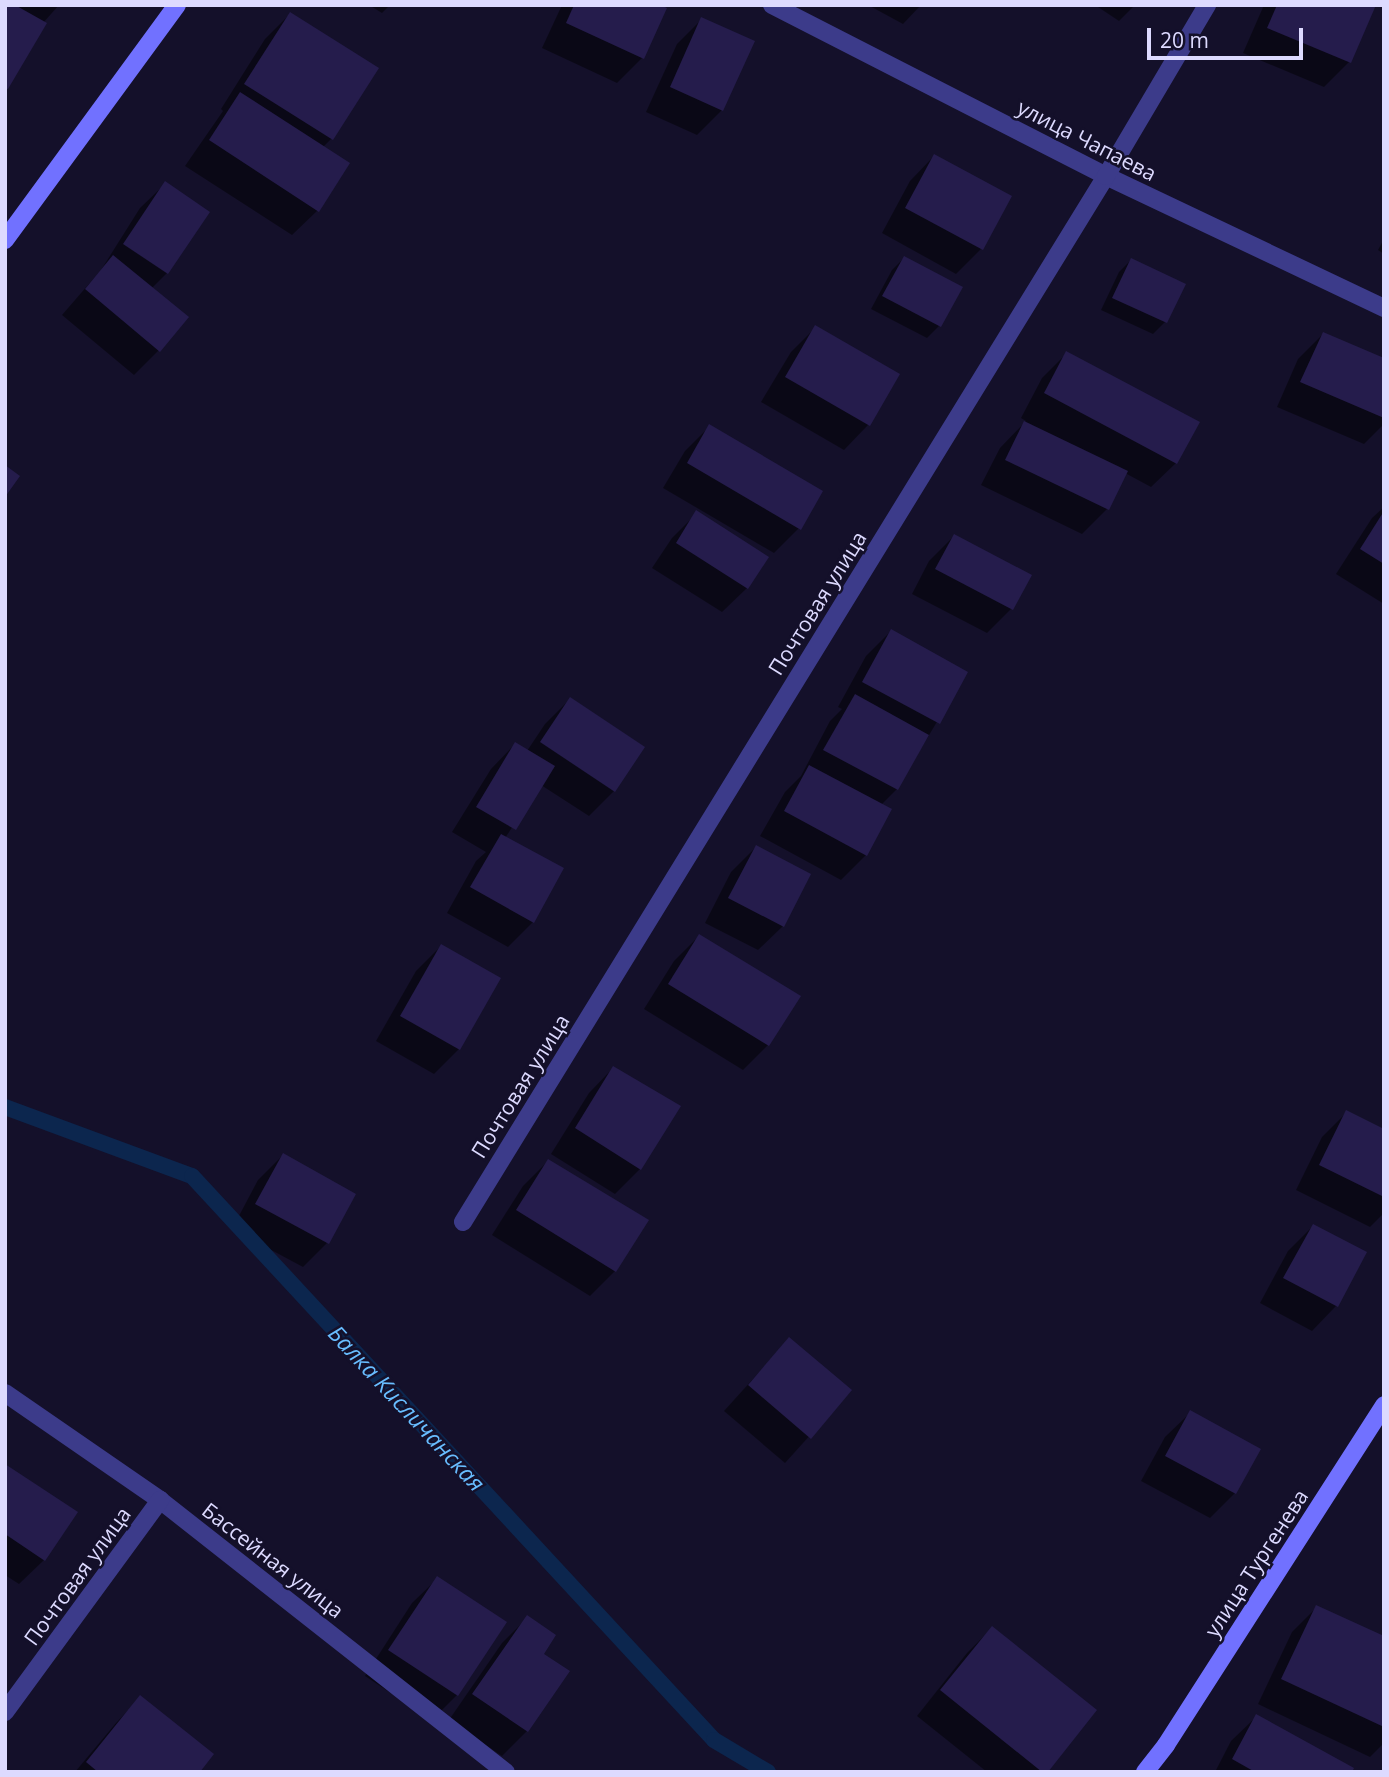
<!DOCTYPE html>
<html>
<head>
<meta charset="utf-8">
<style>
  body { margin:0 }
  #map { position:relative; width:1389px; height:1777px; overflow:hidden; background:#14102a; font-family:"Open Sans",sans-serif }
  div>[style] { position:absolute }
  .shadow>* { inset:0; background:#0007 }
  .stream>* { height:16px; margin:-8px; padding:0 8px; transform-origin:8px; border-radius:8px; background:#0c264e }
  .building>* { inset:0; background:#251c4c }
  .minor>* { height:18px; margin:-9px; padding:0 9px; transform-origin:9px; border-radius:9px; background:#3c3b8a }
  .secondary>* { height:18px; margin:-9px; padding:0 9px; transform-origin:9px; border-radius:9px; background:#7171ff }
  span { translate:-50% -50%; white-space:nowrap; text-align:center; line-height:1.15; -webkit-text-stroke:5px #14102a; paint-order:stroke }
  .street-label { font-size:21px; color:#dddaff }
  .water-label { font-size:23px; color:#68bdff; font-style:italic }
  .frame { position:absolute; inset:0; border:7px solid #dddaff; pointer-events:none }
  .scale { position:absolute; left:1147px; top:28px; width:156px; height:32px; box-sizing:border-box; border:4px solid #dddaff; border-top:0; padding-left:9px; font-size:21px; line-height:24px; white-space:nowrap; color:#dddaff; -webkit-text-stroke:5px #14102a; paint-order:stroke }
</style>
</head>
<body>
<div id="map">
  <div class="shadow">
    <div style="clip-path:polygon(5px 5px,59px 5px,43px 23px,5px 89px)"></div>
    <div style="clip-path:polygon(369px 5px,390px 5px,382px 13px)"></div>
    <div style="clip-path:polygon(562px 5px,656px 5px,642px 58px,617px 83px,542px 48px)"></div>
    <div style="clip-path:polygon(868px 5px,921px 5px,903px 24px)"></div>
    <div style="clip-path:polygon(1095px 5px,1135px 5px,1119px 21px)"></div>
    <div style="clip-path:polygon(1264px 5px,1374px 5px,1349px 62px,1324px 87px,1243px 53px)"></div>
    <div style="clip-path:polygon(290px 14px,332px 138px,323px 147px,317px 211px,292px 235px,185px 166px,223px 111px,221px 109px,265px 39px)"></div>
    <div style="clip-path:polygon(702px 19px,722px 110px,697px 135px,646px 112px,677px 44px)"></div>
    <div style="clip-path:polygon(934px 156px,981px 249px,956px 274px,882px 233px,910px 181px)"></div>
    <div style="clip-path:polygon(165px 184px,167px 273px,151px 289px,159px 350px,134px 375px,62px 315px,101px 270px,140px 208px)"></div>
    <div style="clip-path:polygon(1384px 239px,1384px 254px,1378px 250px)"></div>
    <div style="clip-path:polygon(904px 258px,939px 326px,927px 338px,871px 309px,892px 270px)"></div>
    <div style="clip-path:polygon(1131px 260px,1165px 322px,1153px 334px,1101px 310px,1119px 272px)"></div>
    <div style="clip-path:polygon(816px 327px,898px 375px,868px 425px,844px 450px,761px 402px,791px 352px)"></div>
    <div style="clip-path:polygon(1323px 334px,1384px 360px,1384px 424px,1364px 444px,1277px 407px,1298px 359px)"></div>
    <div style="clip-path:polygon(1067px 353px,1176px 463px,1151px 487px,1125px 473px,1107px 509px,1082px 534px,981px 485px,1000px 448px,1026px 421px,1021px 418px,1042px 378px)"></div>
    <div style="clip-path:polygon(710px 426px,799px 528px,774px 553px,663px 488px,685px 451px)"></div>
    <div style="clip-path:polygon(1384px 507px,1384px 604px,1336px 574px,1372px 518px)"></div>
    <div style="clip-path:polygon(697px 513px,747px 588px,722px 612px,652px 568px,672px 538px)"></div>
    <div style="clip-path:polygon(954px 536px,1012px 608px,987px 633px,912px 594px,929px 561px)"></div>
    <div style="clip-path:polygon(891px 631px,966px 673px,897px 789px,881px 805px,866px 855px,841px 880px,760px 836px,785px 792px,801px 776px,830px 721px,842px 709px,838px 707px,866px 656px)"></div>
    <div style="clip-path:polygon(570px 699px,614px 791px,589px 816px,541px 785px,505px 838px,533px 922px,508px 947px,447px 913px,476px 861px,486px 852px,452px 832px,491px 769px,515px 744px,527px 751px,545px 724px)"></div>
    <div style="clip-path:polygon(756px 847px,783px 926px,758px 950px,705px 923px,731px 872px)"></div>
    <div style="clip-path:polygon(699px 936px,768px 1045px,743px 1070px,644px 1009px,674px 961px)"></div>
    <div style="clip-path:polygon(441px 946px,459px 1049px,434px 1074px,376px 1041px,416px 971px)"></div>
    <div style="clip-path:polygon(613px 1068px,640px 1169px,615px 1194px,551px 1154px,589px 1093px)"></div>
    <div style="clip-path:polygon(1347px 1112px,1384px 1130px,1384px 1213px,1370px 1227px,1296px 1190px,1322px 1137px)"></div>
    <div style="clip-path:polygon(283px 1155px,327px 1243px,303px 1267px,232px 1229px,258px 1180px)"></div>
    <div style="clip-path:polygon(548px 1161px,615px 1271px,590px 1296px,492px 1235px,523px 1186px)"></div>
    <div style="clip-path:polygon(1313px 1226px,1336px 1306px,1312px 1331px,1260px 1303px,1288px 1251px)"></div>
    <div style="clip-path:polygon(789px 1339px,850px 1391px,785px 1463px,724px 1411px)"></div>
    <div style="clip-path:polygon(1190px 1413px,1235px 1493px,1210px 1518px,1141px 1481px,1165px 1437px)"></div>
    <div style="clip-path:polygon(5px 1466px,44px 1560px,19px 1584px,5px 1575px)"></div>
    <div style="clip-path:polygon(437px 1579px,457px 1695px,432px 1720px,365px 1676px,412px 1603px)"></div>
    <div style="clip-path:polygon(1317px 1607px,1384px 1638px,1384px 1743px,1370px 1757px,1258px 1704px,1292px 1632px)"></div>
    <div style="clip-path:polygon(527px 1618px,542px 1654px,527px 1731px,502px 1756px,449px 1720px,502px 1643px)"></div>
    <div style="clip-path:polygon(992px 1628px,1046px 1772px,987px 1772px,917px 1716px,967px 1653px)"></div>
    <div style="clip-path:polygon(140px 1698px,198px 1772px,75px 1772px,116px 1723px)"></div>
    <div style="clip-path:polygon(1256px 1717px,1350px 1772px,1215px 1772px,1231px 1741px)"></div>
  </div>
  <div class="stream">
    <div style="left:5px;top:1107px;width:199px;rotate:20.3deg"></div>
    <div style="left:192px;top:1176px;width:768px;rotate:47.21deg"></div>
    <div style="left:714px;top:1740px;width:63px;rotate:30.7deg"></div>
  </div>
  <div class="building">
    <div style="clip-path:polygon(5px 5px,15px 5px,47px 23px,8px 89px,5px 88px)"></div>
    <div style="clip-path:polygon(574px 5px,660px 5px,667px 8px,644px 59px,566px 23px)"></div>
    <div style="clip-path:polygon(1277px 5px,1376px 5px,1351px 63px,1267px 28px)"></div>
    <div style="clip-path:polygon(290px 12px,379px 68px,333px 140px,244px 84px)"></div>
    <div style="clip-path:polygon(701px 17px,755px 41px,723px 111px,670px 87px)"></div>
    <div style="clip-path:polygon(240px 92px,350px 163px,319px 212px,209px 140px)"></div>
    <div style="clip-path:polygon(934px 154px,1012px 196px,983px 250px,905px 208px)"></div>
    <div style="clip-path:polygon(165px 181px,210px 212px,168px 274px,123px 244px)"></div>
    <div style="clip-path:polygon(113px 255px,189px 317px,160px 352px,85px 289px)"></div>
    <div style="clip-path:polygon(904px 256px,963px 287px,941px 327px,882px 296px)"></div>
    <div style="clip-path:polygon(1131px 258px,1186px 284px,1167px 323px,1112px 298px)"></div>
    <div style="clip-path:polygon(815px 325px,900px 374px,870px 426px,785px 377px)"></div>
    <div style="clip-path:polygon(1323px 332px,1384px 358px,1384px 418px,1300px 382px)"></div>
    <div style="clip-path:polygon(1066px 351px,1200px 422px,1177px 464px,1044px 393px)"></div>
    <div style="clip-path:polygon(1024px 421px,1128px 471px,1109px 510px,1005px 460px)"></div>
    <div style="clip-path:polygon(709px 424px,823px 491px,801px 530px,687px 463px)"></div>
    <div style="clip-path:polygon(5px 465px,20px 476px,5px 497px)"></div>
    <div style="clip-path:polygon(696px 510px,769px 557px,748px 589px,676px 543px)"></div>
    <div style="clip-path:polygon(1384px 511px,1384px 564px,1360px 549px)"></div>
    <div style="clip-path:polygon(954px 534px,1032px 575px,1013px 610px,935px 569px)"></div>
    <div style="clip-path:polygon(891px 629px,968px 672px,940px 724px,862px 682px)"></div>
    <div style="clip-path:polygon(855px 694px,929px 735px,898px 790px,823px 750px)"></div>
    <div style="clip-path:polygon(570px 697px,645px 747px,615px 792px,540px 742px)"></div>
    <div style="clip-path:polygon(515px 742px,555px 766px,516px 830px,476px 807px)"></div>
    <div style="clip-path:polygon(809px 765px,892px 809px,867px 856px,784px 811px)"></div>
    <div style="clip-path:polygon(501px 834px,564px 868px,534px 923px,470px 887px)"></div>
    <div style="clip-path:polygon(756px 845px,811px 874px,784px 927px,728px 898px)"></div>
    <div style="clip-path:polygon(699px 934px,801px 996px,769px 1046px,668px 984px)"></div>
    <div style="clip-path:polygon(441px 944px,501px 978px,460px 1050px,400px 1016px)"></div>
    <div style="clip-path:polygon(613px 1066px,681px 1106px,641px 1170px,575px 1128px)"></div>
    <div style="clip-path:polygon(1346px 1110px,1384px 1129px,1384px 1197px,1319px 1165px)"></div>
    <div style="clip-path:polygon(283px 1153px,356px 1194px,329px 1244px,255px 1204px)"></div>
    <div style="clip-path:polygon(548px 1159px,649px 1220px,616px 1272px,516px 1210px)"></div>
    <div style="clip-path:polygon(1313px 1224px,1367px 1252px,1338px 1307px,1283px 1278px)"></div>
    <div style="clip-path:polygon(789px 1337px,852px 1390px,811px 1439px,748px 1385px)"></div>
    <div style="clip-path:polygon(1190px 1410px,1261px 1449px,1236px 1494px,1165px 1456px)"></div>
    <div style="clip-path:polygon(5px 1464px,78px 1512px,45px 1561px,5px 1534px)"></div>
    <div style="clip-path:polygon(437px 1576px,507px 1622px,458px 1696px,388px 1650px)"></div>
    <div style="clip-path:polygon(1316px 1605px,1384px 1636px,1384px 1727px,1281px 1679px)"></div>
    <div style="clip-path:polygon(527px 1615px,556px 1635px,544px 1654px,570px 1671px,528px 1732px,472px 1694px)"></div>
    <div style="clip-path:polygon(992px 1626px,1097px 1710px,1048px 1772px,1042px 1772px,940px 1690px)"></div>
    <div style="clip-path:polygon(140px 1695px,214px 1754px,200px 1772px,98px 1772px,86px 1762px)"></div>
    <div style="clip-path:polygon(1256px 1714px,1354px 1768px,1352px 1772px,1255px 1772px,1232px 1759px)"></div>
  </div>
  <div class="minor">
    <div style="left:772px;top:5px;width:375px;rotate:27.1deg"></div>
    <div style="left:1106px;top:176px;width:308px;rotate:25.4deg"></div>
    <div style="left:463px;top:1222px;width:1228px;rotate:-58.42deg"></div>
    <div style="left:1106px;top:176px;width:199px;rotate:-59.4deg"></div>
    <div style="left:5px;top:1393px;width:188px;rotate:34.6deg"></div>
    <div style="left:160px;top:1500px;width:440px;rotate:38.2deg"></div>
    <div style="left:5px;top:1712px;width:263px;rotate:-53.8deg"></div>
  </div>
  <div class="secondary">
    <div style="left:5px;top:240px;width:291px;rotate:-53.8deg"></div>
    <div style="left:1145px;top:1772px;width:34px;rotate:-52deg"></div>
    <div style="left:1166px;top:1745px;width:404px;rotate:-57.3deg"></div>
  </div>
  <div class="street-label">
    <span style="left:1087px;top:140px;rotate:27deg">улица Чапаева</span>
    <span style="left:817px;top:603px;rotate:-58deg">Почтовая улица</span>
    <span style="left:520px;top:1086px;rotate:-58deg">Почтовая улица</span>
    <span style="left:273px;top:1560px;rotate:38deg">Бассейная улица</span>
    <span style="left:1256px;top:1563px;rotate:-57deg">улица Тургенева</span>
    <span style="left:77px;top:1576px;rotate:-54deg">Почтовая улица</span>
  </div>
  <div class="water-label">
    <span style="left:407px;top:1408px;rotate:47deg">Балка Кисличанская</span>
  </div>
  <div class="frame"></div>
  <div class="scale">20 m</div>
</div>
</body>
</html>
